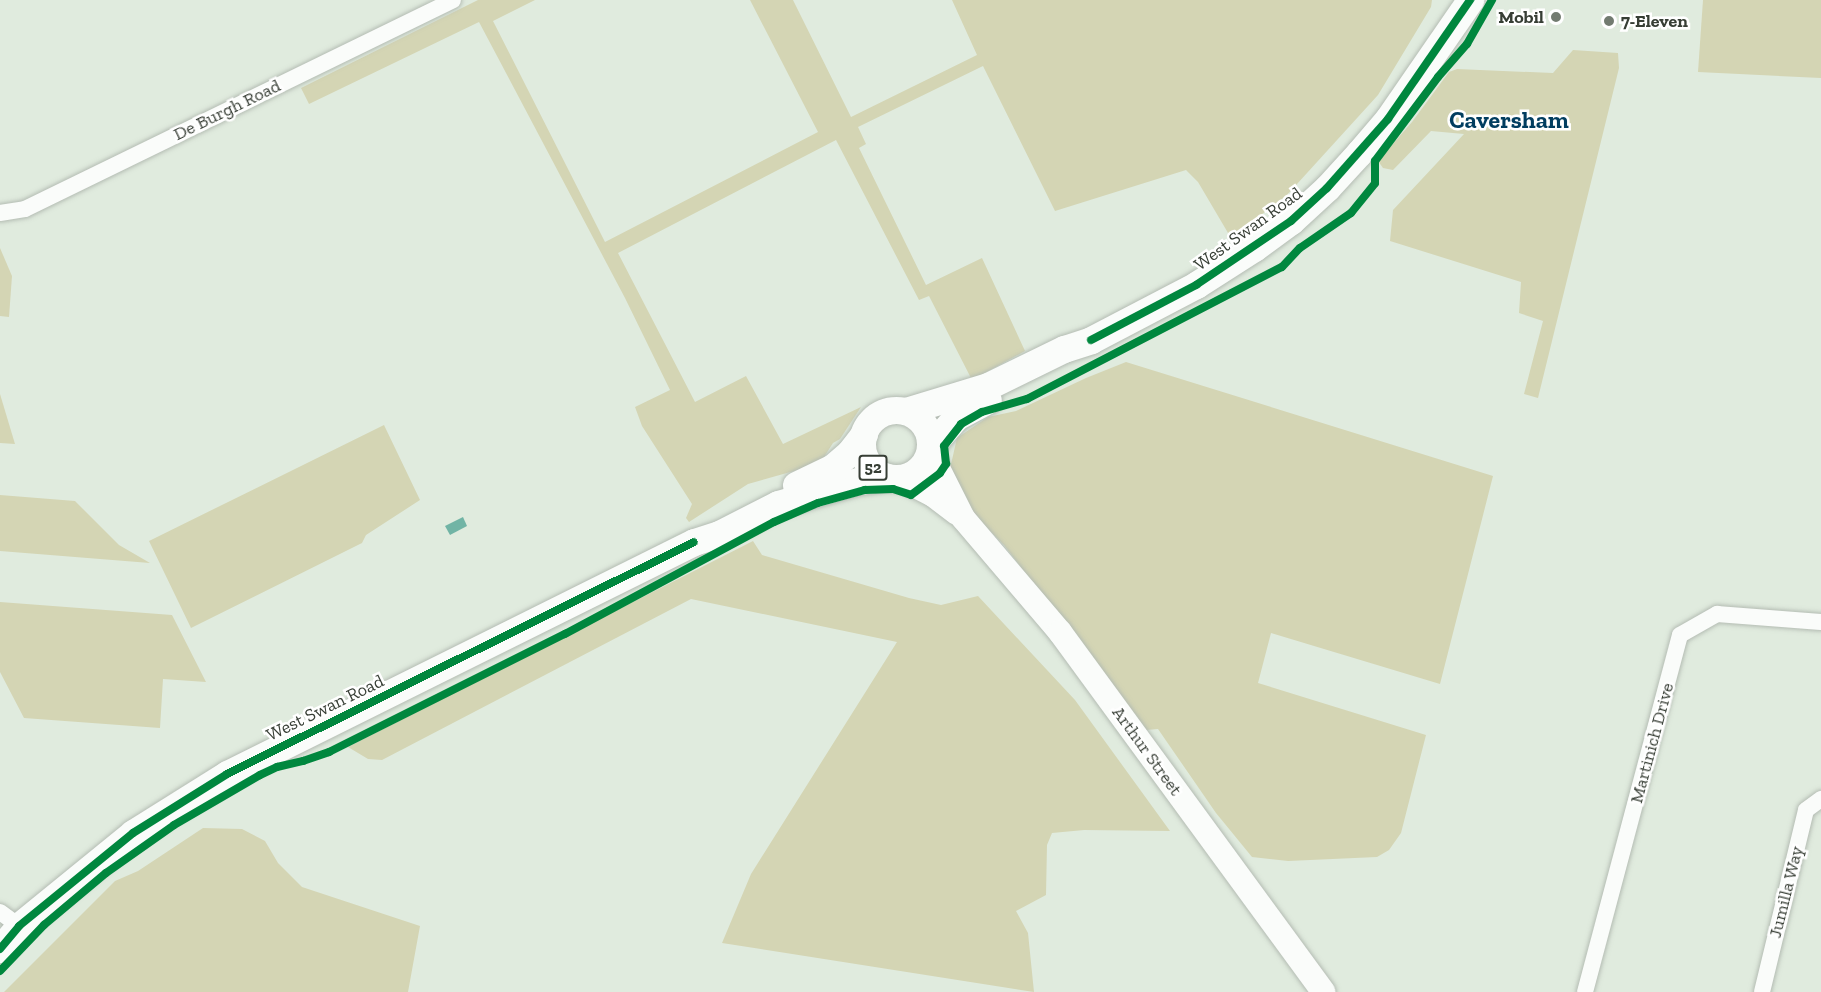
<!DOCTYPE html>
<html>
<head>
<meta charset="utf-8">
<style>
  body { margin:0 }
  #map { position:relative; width:1821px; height:992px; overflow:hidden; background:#e0ebde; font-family:"Zilla Slab",serif }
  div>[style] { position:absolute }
  .green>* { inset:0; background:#d4d5b4 }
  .water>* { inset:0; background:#71b4a5 }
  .roads { filter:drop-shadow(0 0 2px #b4bcb3) drop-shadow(0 0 2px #b4bcb3) }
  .street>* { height:16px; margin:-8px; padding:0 8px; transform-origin:8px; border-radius:8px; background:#fafcfa }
  .secondary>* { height:24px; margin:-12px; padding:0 12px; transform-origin:12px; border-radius:12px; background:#fafcfa }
  .primary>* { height:27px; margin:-13.5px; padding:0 13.5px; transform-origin:13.5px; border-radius:13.5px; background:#fafcfa }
  .primary>.ring { margin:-13.5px; padding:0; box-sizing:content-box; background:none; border:27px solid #fafcfa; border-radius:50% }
  .cycleway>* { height:8px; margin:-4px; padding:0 4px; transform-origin:4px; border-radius:4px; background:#00873e }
  .dots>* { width:16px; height:16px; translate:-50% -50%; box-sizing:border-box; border:3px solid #fff; border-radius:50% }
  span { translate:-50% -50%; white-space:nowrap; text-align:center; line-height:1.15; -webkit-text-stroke:5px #fff; paint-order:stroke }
  .shield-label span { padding:2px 4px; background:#fff; border:2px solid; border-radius:4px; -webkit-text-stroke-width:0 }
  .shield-label { font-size:16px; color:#373e35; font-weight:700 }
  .poi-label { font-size:18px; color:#373e35; font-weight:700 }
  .right { translate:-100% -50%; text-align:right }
  .left { translate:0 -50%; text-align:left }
  .street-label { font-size:18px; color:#373e35 }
  .district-label { font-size:24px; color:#013d5f; font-weight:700 }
</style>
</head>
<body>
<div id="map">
  <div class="green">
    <div style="clip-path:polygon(478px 0,535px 0,493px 21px,605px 242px,818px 132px,750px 0,793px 0,851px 117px,977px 55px,952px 0,1432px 0,1431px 7px,1378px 95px,1287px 195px,1231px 238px,1198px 182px,1186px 170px,1055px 211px,983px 66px,858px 127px,866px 144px,859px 148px,926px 285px,982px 258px,1025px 351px,972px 380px,929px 296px,919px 300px,836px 140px,618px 253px,695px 402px,746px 376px,783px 444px,861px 407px,840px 439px,833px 443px,824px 457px,815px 465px,748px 484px,689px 522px,686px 518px,692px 504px,642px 426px,635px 407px,670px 390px,625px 298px,479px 22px,309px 104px,301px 88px)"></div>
    <div style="clip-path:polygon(1703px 0,1821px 0,1821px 78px,1698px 72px)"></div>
    <div style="clip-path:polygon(1573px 50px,1618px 53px,1619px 68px,1538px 398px,1524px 394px,1543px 321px,1519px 313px,1521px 282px,1390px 241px,1393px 210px,1464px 134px,1431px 131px,1393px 170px,1383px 168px,1378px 161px,1412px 122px,1449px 72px,1457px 69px,1553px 73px)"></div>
    <div style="clip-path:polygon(0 248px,12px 276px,9px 317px,0 316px)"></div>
    <div style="clip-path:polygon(1126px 362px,1493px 476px,1440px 684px,1271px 633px,1258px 683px,1426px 735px,1401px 833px,1389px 850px,1377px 857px,1288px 861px,1252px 857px,1216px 813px,1158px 729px,1146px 730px,1135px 716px,1004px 545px,962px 503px,949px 473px,957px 438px,988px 417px,1016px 411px,1086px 378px)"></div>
    <div style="clip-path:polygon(0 394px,15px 444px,0 443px)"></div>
    <div style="clip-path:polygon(384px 425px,420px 500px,366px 535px,362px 543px,191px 628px,149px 541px)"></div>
    <div style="clip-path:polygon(0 495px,75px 501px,119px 545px,150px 563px,0 551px)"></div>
    <div style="clip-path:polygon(753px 541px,762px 555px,909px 598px,941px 605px,978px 596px,1075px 700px,1170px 831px,1084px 830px,1052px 833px,1047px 845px,1046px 895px,1016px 911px,1028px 933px,1034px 992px,722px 943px,751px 874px,897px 642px,691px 599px,382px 760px,368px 759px,348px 747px)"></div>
    <div style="clip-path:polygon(0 602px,172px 615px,206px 682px,163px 679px,160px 728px,24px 718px,0 672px)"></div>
    <div style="clip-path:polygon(203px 828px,242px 829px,265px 841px,278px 863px,302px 887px,420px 926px,408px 992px,4px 992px,115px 881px,138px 871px)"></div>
  </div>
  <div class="water">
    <div style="clip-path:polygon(463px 517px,467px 526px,450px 535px,445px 526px)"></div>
  </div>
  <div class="roads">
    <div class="street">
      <div style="left:0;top:213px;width:25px;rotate:-9deg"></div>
      <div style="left:25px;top:209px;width:476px;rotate:-26deg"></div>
      <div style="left:0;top:912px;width:24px;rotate:36deg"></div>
      <div style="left:1585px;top:992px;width:369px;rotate:-75.1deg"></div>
      <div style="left:1680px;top:635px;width:43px;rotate:-29.6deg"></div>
      <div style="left:1717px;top:614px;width:104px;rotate:4.4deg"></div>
      <div style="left:1762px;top:992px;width:187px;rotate:-76.4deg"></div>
      <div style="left:1806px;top:810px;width:19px;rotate:-36deg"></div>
    </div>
    <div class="secondary">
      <div style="left:929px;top:450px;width:76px;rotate:63.4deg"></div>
      <div style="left:963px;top:518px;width:150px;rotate:49.6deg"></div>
      <div style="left:1060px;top:632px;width:446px;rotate:53.8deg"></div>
      <div style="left:898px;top:477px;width:39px;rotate:27deg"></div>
      <div style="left:933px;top:495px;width:30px;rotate:37deg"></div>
    </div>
    <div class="primary">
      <div class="ring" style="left:862px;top:410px;width:41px;height:41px"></div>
      <div style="left:906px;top:411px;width:86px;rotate:-17deg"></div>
      <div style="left:988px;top:386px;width:85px;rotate:-26deg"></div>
      <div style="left:1064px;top:349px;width:28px;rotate:-18deg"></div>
      <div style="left:1091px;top:340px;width:119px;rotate:-27.6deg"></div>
      <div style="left:1196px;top:285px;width:69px;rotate:-32.5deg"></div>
      <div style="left:1254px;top:248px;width:46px;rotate:-36.1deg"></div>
      <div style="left:1291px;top:221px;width:49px;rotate:-42.5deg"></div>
      <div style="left:1327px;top:188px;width:47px;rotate:-47.6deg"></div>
      <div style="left:1359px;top:153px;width:45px;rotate:-49.5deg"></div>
      <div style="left:1388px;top:119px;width:145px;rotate:-55.4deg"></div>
      <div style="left:930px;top:447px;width:40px;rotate:-49deg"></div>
      <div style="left:956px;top:417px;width:36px;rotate:-28deg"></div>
      <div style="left:796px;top:485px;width:41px;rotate:-25.9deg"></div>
      <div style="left:833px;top:467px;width:23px;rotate:-41deg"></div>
      <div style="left:850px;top:452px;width:23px;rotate:-52deg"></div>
      <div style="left:0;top:949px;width:30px;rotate:-50deg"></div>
      <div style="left:19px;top:926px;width:147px;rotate:-39.2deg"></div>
      <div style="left:133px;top:833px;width:111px;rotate:-32.1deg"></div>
      <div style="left:227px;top:774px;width:521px;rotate:-26.42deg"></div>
      <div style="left:694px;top:542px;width:26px;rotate:-18deg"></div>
      <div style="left:719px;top:534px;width:66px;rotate:-27deg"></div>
      <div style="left:778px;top:504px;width:25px;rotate:-16deg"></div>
      <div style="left:802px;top:497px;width:58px;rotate:-15.9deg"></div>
      <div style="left:858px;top:481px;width:31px;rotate:-7deg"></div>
    </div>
  </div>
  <div class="cycleway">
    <div style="left:1091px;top:340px;width:119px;rotate:-27.6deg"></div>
    <div style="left:1196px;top:285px;width:115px;rotate:-34deg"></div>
    <div style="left:1291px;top:221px;width:49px;rotate:-42.5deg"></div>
    <div style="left:1327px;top:188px;width:92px;rotate:-48.5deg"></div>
    <div style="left:1388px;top:119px;width:145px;rotate:-55.4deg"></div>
    <div style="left:0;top:949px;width:30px;rotate:-50deg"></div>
    <div style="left:19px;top:926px;width:147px;rotate:-39.2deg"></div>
    <div style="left:133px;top:833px;width:111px;rotate:-32.1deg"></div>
    <div style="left:227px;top:774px;width:521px;rotate:-26.42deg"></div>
    <div style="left:0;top:971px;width:64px;rotate:-46.3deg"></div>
    <div style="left:44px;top:925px;width:81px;rotate:-40deg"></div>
    <div style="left:106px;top:873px;width:83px;rotate:-35.2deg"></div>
    <div style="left:174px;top:825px;width:99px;rotate:-30.2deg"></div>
    <div style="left:260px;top:775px;width:19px;rotate:-25deg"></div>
    <div style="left:277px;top:767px;width:27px;rotate:-13deg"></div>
    <div style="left:303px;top:761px;width:28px;rotate:-19deg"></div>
    <div style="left:329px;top:752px;width:264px;rotate:-26.6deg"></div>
    <div style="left:565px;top:634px;width:237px;rotate:-28.2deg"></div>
    <div style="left:774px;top:522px;width:48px;rotate:-23.4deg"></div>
    <div style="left:818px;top:503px;width:49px;rotate:-15.5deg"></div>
    <div style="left:865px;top:490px;width:28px;rotate:-2deg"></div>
    <div style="left:893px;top:489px;width:19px;rotate:18deg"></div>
    <div style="left:911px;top:495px;width:36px;rotate:-37deg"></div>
    <div style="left:940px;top:473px;width:11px;rotate:-56deg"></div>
    <div style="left:946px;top:464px;width:18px;rotate:-96deg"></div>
    <div style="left:944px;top:446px;width:28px;rotate:-52deg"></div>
    <div style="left:961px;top:424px;width:24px;rotate:-30deg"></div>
    <div style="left:982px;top:412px;width:47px;rotate:-16.1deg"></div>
    <div style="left:1027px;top:399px;width:287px;rotate:-27.4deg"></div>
    <div style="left:1282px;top:267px;width:26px;rotate:-47deg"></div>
    <div style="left:1300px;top:248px;width:62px;rotate:-34.5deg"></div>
    <div style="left:1351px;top:213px;width:38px;rotate:-51deg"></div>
    <div style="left:1375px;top:183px;width:22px;rotate:-90deg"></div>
    <div style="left:1375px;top:161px;width:105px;rotate:-53.1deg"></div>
    <div style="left:1438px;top:77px;width:44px;rotate:-48.7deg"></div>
    <div style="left:1467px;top:44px;width:51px;rotate:-60.4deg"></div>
  </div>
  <div class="dots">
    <div style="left:1556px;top:17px;background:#727b70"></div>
    <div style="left:1609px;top:21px;background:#727b70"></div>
  </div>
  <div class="shield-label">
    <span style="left:873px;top:468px">52</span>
  </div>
  <div class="poi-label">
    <span class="right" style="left:1544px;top:17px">Mobil</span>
    <span class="left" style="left:1621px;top:21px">7-Eleven</span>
  </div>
  <div class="street-label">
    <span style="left:227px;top:110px;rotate:-26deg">De Burgh Road</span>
    <span style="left:1248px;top:229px;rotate:-36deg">West Swan Road</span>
    <span style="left:325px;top:708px;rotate:-26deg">West Swan Road</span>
    <span style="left:1652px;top:743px;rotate:-75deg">Martinich Drive</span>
    <span style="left:1147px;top:751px;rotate:54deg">Arthur Street</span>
    <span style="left:1786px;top:892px;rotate:-76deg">Jumilla Way</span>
  </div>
  <div class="district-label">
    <span style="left:1509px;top:120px">Caversham</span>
  </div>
</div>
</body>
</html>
